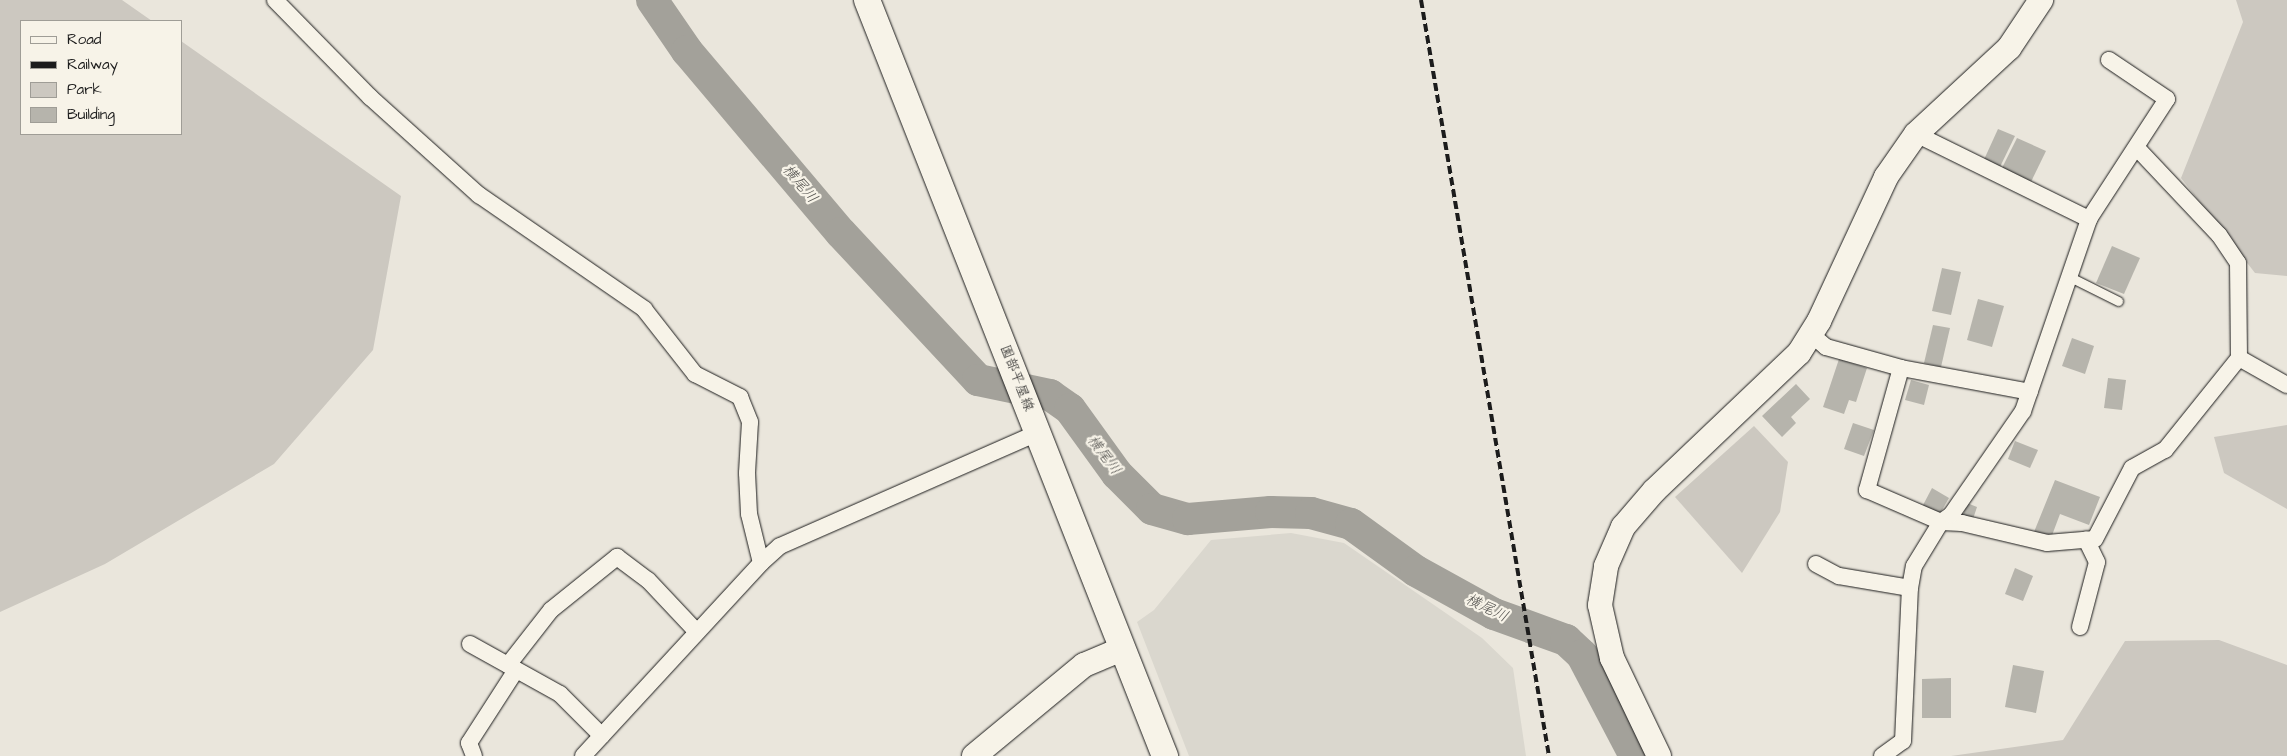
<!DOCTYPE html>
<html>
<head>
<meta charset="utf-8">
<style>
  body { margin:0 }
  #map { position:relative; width:2287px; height:756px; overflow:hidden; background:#eae6dc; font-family:"Architects Daughter","Klee One",sans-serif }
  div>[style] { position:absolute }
  .built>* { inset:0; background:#dad7ce }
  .green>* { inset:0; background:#ccc8c0 }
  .river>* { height:32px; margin:-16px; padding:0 16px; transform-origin:16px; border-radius:16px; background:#a3a19a }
  .building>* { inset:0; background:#b6b4ac }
  .roads { filter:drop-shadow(0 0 1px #1c1c1c) drop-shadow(0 0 1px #1c1c1c) }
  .lane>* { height:9px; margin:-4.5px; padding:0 4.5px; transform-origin:4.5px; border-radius:4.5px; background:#f7f3e8 }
  .street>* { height:16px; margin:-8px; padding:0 8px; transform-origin:8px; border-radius:8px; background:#f7f3e8 }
  .secondary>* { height:24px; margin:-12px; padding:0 12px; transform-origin:12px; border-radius:12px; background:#f7f3e8 }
  .primary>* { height:26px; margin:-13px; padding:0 13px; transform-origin:13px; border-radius:13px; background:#f7f3e8 }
  .rail>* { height:4px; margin-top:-2px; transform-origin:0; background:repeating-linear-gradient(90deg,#1c1c1c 0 8px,transparent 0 12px) }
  span { translate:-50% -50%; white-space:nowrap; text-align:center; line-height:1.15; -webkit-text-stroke:4.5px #f7f3e8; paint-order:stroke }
  .street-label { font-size:14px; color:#1c1c1c }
  .water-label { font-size:15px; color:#52514e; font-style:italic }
  .legend { position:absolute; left:20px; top:20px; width:162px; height:115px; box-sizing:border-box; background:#f7f3e8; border:1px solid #9f9d96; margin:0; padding:6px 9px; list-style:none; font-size:15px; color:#1c1c1c }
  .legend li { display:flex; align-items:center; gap:10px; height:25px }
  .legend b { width:25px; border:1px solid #9f9d96 }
</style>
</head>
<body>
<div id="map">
  <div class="built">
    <div style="clip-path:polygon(1291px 533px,1344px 543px,1482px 638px,1513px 668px,1526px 756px,1189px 756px,1137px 622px,1154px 610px,1211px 540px)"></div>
  </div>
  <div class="green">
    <div style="clip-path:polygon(0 0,122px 0,152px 21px,21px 21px,21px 134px,181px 134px,181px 41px,401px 196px,373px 350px,274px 464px,105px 564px,0 612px)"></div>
    <div style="clip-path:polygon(2236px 0,2287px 0,2287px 276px,2255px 273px,2181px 178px,2243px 22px)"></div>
    <div style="clip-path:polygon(2287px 425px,2287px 509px,2224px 473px,2214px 437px)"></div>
    <div style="clip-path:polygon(1754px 426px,1788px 462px,1780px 512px,1742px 573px,1675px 497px)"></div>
    <div style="clip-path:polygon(2219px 640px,2287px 665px,2287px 756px,1951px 756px,2063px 740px,2125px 641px)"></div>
  </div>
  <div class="river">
    <div style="left:652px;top:0;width:62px;rotate:55.5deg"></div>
    <div style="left:687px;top:51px;width:238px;rotate:49.8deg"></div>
    <div style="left:841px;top:233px;width:201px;rotate:47deg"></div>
    <div style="left:978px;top:380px;width:74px;rotate:11.8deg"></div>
    <div style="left:1050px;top:395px;width:24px;rotate:35deg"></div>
    <div style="left:1070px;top:409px;width:80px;rotate:54.1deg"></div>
    <div style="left:1117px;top:474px;width:49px;rotate:45deg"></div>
    <div style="left:1152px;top:509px;width:37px;rotate:16deg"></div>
    <div style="left:1188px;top:519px;width:83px;rotate:-4.8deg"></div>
    <div style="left:1271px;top:512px;width:40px;rotate:1.4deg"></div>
    <div style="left:1311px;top:513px;width:41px;rotate:15.4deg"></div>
    <div style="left:1351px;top:524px;width:80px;rotate:35.9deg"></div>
    <div style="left:1416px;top:571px;width:89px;rotate:28.9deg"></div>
    <div style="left:1494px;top:614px;width:77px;rotate:19.9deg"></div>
    <div style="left:1566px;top:640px;width:22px;rotate:43deg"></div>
    <div style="left:1582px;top:655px;width:114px;rotate:62.3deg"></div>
  </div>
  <div class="building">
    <div style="clip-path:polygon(1998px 129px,2015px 136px,1998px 171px,1982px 164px)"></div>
    <div style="clip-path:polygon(2017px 138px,2046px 151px,2029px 186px,2000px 172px)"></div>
    <div style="clip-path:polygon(2112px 246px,2140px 258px,2124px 294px,2096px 283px)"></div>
    <div style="clip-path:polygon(1942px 268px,1961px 272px,1951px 315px,1932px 311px)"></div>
    <div style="clip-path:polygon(1978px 299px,2004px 306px,1992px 347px,1967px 340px)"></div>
    <div style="clip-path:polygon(1933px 325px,1950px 328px,1941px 367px,1924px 363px)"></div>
    <div style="clip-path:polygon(2072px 338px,2094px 346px,2085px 374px,2062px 366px)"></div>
    <div style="clip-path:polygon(1839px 359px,1867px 368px,1856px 402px,1849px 400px,1844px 414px,1823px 407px)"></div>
    <div style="clip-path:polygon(2108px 378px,2126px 380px,2122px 410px,2104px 408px)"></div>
    <div style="clip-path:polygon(1911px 380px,1929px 385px,1924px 405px,1905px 400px)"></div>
    <div style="clip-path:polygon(1796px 384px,1810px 399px,1791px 417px,1796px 423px,1782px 437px,1762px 416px)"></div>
    <div style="clip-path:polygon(1853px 423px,1874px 430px,1864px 456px,1844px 449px)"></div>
    <div style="clip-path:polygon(2015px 441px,2038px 450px,2030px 468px,2008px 459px)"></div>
    <div style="clip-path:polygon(2055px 480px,2100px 497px,2089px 525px,2060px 514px,2051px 538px,2034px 532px)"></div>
    <div style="clip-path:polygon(1932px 488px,1949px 498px,1938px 517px,1922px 507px)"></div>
    <div style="clip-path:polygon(1967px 503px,1977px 507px,1973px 519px,1963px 515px)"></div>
    <div style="clip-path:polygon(2015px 568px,2033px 576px,2023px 601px,2005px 594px)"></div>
    <div style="clip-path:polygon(2013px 665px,2044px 671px,2036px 713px,2005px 707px)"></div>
    <div style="clip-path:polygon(1951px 678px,1951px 718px,1922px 718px,1922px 679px)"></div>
  </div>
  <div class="roads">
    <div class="lane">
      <div style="left:2068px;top:276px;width:56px;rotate:26.6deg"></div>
    </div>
    <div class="street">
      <div style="left:275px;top:0;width:136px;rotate:45.6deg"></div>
      <div style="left:370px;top:97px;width:147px;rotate:42deg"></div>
      <div style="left:479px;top:195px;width:201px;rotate:34.6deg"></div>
      <div style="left:644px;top:309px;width:83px;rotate:51.9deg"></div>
      <div style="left:695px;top:374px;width:51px;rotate:27.1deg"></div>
      <div style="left:740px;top:397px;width:27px;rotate:68deg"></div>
      <div style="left:750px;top:422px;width:51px;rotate:93.4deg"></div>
      <div style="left:747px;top:473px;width:41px;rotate:87.2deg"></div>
      <div style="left:749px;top:514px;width:50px;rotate:76.2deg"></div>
      <div style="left:1916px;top:134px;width:193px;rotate:26.2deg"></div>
      <div style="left:1811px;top:334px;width:20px;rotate:41deg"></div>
      <div style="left:1826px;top:347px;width:78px;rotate:15.6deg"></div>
      <div style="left:1901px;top:368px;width:131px;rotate:10.5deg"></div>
      <div style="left:2239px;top:358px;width:55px;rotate:29.4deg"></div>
      <div style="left:1901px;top:368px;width:127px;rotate:105.6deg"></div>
      <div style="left:1867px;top:490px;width:81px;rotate:23.4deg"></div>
      <div style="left:1941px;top:522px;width:21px;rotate:3deg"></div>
      <div style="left:1962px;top:523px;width:87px;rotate:13.2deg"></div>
      <div style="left:2047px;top:543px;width:48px;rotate:-4.8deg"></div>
      <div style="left:2095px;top:539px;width:80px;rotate:-62.5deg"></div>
      <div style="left:2132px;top:468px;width:38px;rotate:-29deg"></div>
      <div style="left:2165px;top:450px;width:118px;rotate:-51.2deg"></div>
      <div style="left:2239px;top:358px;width:95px;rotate:-90.6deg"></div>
      <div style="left:2238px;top:263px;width:34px;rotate:-124deg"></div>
      <div style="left:2219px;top:235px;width:120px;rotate:-133.3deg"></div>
      <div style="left:1816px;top:564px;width:26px;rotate:28deg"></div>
      <div style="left:1839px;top:576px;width:72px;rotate:9.6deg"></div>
      <div style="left:2080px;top:627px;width:67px;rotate:-75.3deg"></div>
      <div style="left:2097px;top:562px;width:25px;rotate:-116deg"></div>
      <div style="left:470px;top:644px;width:103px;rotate:29.1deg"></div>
      <div style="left:560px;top:694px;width:59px;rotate:45deg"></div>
      <div style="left:508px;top:665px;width:70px;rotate:-52deg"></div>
      <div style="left:551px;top:610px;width:85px;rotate:-38.8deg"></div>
      <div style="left:617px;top:557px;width:39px;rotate:37deg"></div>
      <div style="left:648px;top:580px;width:71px;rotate:46.7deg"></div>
      <div style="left:474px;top:756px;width:14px;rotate:-111deg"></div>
      <div style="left:469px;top:743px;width:87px;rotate:-57.2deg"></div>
      <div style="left:583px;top:756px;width:263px;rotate:-47.3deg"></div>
      <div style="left:761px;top:563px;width:25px;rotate:-42deg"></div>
      <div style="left:780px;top:546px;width:282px;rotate:-23.7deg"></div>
      <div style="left:1882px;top:756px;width:26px;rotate:-36deg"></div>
      <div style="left:1903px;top:741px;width:153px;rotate:-87.4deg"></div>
      <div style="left:1910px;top:588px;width:22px;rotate:-80deg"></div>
      <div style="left:1914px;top:566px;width:52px;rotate:-58.5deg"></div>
      <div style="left:1941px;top:522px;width:12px;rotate:-35deg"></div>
      <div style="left:1951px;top:515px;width:126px;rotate:-55.3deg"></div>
      <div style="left:2023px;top:411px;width:203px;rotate:-71deg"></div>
      <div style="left:2089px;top:219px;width:143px;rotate:-57deg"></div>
      <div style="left:2167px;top:99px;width:70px;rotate:-146.1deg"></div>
    </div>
    <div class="secondary">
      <div style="left:974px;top:756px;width:143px;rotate:-39.6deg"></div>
      <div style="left:1084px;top:665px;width:41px;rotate:-22.8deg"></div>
      <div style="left:1659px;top:756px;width:109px;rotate:-115.6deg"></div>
      <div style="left:1612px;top:658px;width:54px;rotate:-102.8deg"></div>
      <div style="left:1600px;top:605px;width:39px;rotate:-81deg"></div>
      <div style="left:1606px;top:566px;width:43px;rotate:-66.4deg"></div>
      <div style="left:1623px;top:527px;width:48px;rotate:-49.3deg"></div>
      <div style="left:1654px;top:491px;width:200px;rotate:-43.6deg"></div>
      <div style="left:1799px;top:353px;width:38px;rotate:-58deg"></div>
      <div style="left:1819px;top:321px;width:159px;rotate:-65deg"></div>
      <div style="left:1886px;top:177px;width:52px;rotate:-55.1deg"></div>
      <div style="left:1916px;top:134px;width:127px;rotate:-42.8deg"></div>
      <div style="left:2009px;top:48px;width:58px;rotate:-56.3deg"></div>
    </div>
    <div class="primary">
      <div style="left:867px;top:0;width:813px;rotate:68.49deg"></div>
    </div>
  </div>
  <div class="rail">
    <div style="left:1421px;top:0;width:767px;rotate:80.39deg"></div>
  </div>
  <div class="street-label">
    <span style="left:1017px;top:378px;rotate:69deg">園部平屋線</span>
  </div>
  <div class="water-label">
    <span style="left:800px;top:184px;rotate:50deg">横尾川</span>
    <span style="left:1104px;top:455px;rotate:53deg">横尾川</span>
    <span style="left:1487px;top:608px;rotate:26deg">横尾川</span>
  </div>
  <ul class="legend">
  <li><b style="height:6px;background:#f7f3e8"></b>Road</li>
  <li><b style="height:6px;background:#1c1c1c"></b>Railway</li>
  <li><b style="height:14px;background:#ccc8c0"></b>Park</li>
  <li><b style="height:14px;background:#b6b4ac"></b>Building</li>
  </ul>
</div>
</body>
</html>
